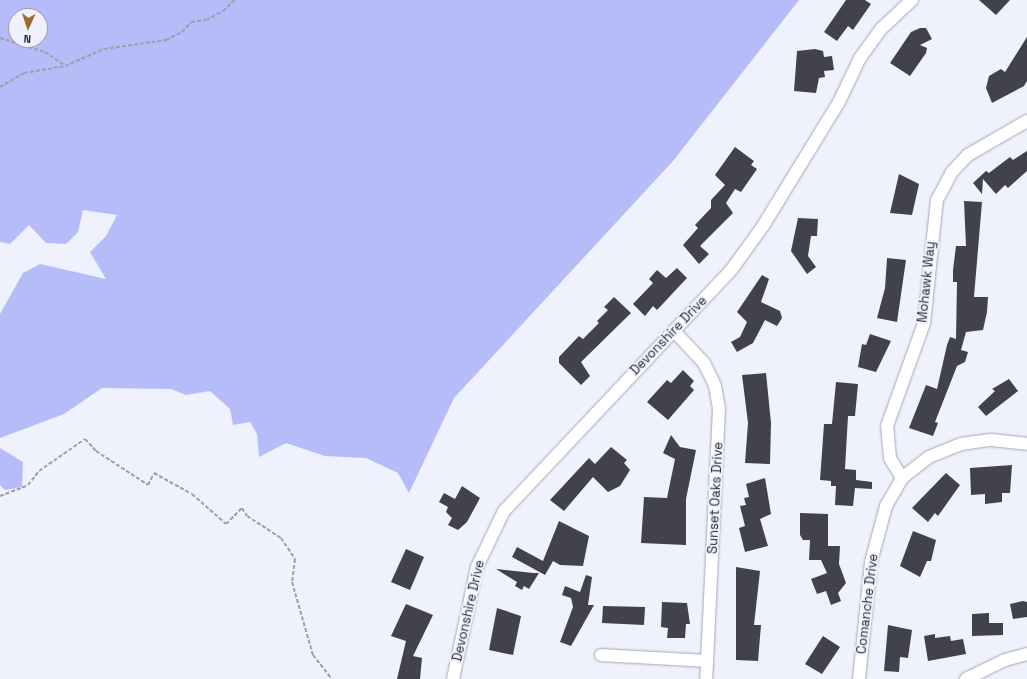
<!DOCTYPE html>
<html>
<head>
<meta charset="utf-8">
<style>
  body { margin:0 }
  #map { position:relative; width:1027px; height:679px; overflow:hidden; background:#eff1fd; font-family:"Space Grotesk",sans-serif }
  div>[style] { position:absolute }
  .green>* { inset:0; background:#b5bcf8 }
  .building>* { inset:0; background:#41424e }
  .path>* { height:2px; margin-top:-1px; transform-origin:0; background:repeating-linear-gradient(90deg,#9e9fa9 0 4px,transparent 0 6px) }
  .roads { filter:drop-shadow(0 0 1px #a4a6b3) drop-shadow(0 0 1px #a4a6b3) }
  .minor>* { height:12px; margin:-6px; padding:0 6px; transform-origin:6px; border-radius:6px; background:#fff }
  span { translate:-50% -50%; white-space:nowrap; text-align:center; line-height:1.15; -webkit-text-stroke:4px #eff1fd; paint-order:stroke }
  .street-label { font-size:13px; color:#292a2f }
  .north { position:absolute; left:8px; top:8px; width:40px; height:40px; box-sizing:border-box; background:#eff1fd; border:1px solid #a0a1ab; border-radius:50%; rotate:183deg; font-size:11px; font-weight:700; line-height:16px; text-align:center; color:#292a2f }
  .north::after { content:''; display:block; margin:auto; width:14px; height:18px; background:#a06a24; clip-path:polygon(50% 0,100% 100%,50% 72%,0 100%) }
</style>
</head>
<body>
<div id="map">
  <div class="green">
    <div style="clip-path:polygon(evenodd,0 0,799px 0,673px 161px,454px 398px,409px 493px,398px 473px,366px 458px,325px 456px,286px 443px,259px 457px,257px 434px,250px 422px,233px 425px,230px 409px,210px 391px,186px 395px,171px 389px,102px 388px,64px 414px,0 438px,0 314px,23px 273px,40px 264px,106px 279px,90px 252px,106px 236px,117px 215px,83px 210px,78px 232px,66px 244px,46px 243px,29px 225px,10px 244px,0 242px,0 0,16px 16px,40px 16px,40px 40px,16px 40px,16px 16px)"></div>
    <div style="clip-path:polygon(0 448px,23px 462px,22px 487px,5px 490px,0 485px)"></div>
  </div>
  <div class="building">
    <div style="clip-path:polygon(846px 0,865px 0,871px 4px,853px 30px,848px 26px,837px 41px,824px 32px)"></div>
    <div style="clip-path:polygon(979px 0,1010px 0,996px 15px)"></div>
    <div style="clip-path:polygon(920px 28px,926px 28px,932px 39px,920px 45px,927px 48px,926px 53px,910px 76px,890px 63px,911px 32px)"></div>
    <div style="clip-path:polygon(1027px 37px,1027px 81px,1024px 86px,992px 103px,986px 88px,989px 76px,1001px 69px,1005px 72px)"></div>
    <div style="clip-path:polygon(815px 49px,823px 51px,824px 57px,832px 56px,834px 70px,824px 71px,825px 77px,819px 78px,816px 93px,794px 91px,797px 51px)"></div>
    <div style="clip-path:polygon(735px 147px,754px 161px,751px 165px,757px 169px,741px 192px,735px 189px,726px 203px,733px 213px,700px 246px,709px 254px,699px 264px,683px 245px,698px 228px,695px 225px,711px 208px,711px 200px,725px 185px,715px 175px)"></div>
    <div style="clip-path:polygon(1027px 151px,1027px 171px,1008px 188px,1005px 185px,996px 194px,983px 179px,982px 194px,973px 183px,986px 171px,989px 173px,1010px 157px,1013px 160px)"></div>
    <div style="clip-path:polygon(899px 174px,919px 184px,912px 215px,890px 213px)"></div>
    <div style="clip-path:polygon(964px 201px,982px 202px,974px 297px,988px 297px,987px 312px,983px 330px,966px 332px,961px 350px,968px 352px,965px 362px,957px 366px,935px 422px,938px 423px,933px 436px,909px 428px,926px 385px,937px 389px,947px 345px,950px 337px,956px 339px,957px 282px,953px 282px,953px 270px,956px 246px,966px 246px)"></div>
    <div style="clip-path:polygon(798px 218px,818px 219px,817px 236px,811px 236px,808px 256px,816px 267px,807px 274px,791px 251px)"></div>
    <div style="clip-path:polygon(887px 258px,906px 260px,897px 322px,877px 318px,885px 288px)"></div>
    <div style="clip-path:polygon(677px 268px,687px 278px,657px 310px,653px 306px,645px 316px,633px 304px,653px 283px,649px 279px,657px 270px,666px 278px)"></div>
    <div style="clip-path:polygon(762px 275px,769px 279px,761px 302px,780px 311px,782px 318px,777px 326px,765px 320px,753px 343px,737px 352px,731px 342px,740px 337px,747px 322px,737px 312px)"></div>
    <div style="clip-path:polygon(614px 297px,631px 313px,581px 362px,590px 376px,581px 385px,559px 363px,559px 357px,579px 336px,583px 339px,599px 323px,597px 321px,608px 310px,604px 307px)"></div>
    <div style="clip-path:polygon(870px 334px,891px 341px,876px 372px,858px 367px,862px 344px,866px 345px)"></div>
    <div style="clip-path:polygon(683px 370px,694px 381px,690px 386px,694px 390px,668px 420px,647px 402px,667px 380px,671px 383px)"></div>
    <div style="clip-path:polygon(766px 373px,771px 423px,770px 464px,745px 463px,748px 423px,742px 375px)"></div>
    <div style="clip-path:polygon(1009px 379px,1018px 391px,986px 416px,978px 407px,995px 391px,992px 389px)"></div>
    <div style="clip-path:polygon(836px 382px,858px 384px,855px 416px,848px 416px,845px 469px,856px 470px,856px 480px,872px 482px,872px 489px,855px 488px,853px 506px,835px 505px,836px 486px,831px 486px,831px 481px,820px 480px,824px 424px,832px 424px)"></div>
    <div style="clip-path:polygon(671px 435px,680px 447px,696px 450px,686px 499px,686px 545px,641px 543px,644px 497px,667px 498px,675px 459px,663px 453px)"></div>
    <div style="clip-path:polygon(611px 447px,627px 460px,624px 463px,630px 470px,620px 486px,608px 492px,593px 477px,564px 511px,550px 500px,589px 458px,595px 464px)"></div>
    <div style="clip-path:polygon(1012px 465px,1010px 493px,1002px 493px,1002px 502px,985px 504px,985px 494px,971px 495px,970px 468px)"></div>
    <div style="clip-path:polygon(946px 473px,960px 485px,938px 516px,935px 513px,928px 522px,912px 508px)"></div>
    <div style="clip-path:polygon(765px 478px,771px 514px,760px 519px,768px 546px,745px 552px,739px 528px,745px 526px,740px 506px,746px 505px,744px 498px,749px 497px,746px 484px)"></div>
    <div style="clip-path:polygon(462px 486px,480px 498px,467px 522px,458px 530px,448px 525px,452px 518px,446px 512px,448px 507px,439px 502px,444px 493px,455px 499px)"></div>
    <div style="clip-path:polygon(800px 513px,828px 514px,828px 546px,840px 546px,839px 564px,846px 583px,838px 593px,841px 601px,831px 605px,826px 591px,817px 594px,811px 579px,827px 573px,821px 560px,809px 560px,810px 540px,803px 540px,800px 535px)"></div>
    <div style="clip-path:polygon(559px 521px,589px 536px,583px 566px,560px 565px,553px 561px,545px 575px,512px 557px,517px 547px,543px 561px)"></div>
    <div style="clip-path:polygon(913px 531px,936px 540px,931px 561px,927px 561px,920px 577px,900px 566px)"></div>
    <div style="clip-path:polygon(406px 549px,424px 557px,410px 590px,391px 582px)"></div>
    <div style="clip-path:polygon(736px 567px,760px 571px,754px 625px,761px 625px,758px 661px,736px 660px)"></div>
    <div style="clip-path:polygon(496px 569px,533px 573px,539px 573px,529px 589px,524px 586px,522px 590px,515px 586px,517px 582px)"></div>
    <div style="clip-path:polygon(586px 575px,592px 577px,588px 605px,594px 605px,571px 646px,560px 642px,573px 607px,571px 598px,562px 595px,565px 586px,580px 592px)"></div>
    <div style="clip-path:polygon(1023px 601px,1027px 602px,1027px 617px,1013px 619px,1010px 604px)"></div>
    <div style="clip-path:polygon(662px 602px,687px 603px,690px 624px,686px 624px,685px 638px,667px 638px,668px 628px,661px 627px)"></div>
    <div style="clip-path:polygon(406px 604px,433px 615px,413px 656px,422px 658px,420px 679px,397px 679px,406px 641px,391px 636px)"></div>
    <div style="clip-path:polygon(603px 606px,645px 607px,644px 625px,602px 623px)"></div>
    <div style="clip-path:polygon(497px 608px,521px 616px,513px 655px,489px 650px)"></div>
    <div style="clip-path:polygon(989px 613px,989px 623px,1003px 623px,1003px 635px,972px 636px,972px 614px)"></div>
    <div style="clip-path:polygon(888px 625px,912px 630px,908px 658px,900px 657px,899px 672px,884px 671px)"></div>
    <div style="clip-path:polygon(935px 634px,935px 638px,950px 636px,951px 641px,963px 639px,966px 654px,928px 661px,924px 636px)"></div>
    <div style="clip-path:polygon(823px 636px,840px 647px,822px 674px,805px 664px)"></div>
  </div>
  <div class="path">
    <div style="left:0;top:38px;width:47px;rotate:17.3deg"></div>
    <div style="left:45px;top:52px;width:23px;rotate:34deg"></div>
    <div style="left:0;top:87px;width:28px;rotate:-30deg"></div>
    <div style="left:24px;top:73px;width:42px;rotate:-9.7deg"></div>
    <div style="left:65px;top:66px;width:43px;rotate:-23.6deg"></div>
    <div style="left:104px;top:49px;width:63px;rotate:-8.3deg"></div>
    <div style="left:166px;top:40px;width:18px;rotate:-27deg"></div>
    <div style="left:182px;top:32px;width:13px;rotate:-48deg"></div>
    <div style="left:191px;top:22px;width:15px;rotate:-8deg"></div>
    <div style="left:206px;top:20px;width:19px;rotate:-28deg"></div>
    <div style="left:223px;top:11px;width:16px;rotate:-43deg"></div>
    <div style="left:0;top:496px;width:30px;rotate:-21deg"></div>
    <div style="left:28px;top:485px;width:18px;rotate:-52deg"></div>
    <div style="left:39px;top:471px;width:56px;rotate:-34.8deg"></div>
    <div style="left:85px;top:439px;width:16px;rotate:47deg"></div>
    <div style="left:96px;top:451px;width:62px;rotate:33.2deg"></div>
    <div style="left:148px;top:485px;width:13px;rotate:-63deg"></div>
    <div style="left:154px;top:473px;width:43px;rotate:28.9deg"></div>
    <div style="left:192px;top:494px;width:45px;rotate:41.4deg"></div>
    <div style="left:226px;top:524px;width:23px;rotate:-45deg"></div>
    <div style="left:242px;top:508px;width:9px;rotate:58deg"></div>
    <div style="left:247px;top:516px;width:40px;rotate:32.9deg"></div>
    <div style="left:281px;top:538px;width:25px;rotate:56deg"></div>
    <div style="left:295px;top:559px;width:23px;rotate:97deg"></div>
    <div style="left:292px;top:582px;width:76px;rotate:74deg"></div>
    <div style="left:313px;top:655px;width:31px;rotate:52deg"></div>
  </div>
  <div class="roads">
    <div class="minor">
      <div style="left:674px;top:331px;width:44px;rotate:46.8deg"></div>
      <div style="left:704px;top:363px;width:25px;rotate:64deg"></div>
      <div style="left:715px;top:386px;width:22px;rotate:80deg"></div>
      <div style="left:719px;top:408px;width:271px;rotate:92.7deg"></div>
      <div style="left:902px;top:478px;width:23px;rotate:-121deg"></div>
      <div style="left:890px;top:458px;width:32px;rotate:-95deg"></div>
      <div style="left:887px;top:426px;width:109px;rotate:-70.2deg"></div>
      <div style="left:924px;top:323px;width:124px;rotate:-84deg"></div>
      <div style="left:937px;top:200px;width:32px;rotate:-62deg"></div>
      <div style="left:952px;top:172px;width:23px;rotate:-47deg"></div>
      <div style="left:968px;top:155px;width:68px;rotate:-30deg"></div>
      <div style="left:601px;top:655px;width:106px;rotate:3.2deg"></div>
      <div style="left:453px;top:679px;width:115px;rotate:-77.9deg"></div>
      <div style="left:477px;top:567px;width:62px;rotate:-64.3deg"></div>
      <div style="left:504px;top:511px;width:332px;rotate:-46.7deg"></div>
      <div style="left:732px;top:269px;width:53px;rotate:-54.2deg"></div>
      <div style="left:763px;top:226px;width:145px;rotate:-58.5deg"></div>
      <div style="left:839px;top:102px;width:49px;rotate:-64.5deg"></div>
      <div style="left:860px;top:58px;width:37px;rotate:-54deg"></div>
      <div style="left:882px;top:28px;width:41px;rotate:-43deg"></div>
      <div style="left:859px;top:679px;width:118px;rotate:-84.1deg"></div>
      <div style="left:871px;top:562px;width:58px;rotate:-75deg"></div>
      <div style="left:886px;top:506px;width:32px;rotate:-60deg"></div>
      <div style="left:902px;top:478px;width:34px;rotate:-38deg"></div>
      <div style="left:929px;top:457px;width:35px;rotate:-22deg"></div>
      <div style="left:961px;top:444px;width:30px;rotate:-8deg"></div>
      <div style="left:991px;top:440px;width:36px;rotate:6deg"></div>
      <div style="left:966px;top:679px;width:43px;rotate:-26deg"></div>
      <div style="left:1005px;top:660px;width:23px;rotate:-15deg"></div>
    </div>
  </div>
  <div class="street-label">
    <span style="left:927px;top:282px;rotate:-84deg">Mohawk Way</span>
    <span style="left:669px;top:336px;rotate:-46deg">Devonshire Drive</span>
    <span style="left:716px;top:498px;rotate:-87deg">Sunset Oaks Drive</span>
    <span style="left:868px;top:604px;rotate:-83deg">Comanche Drive</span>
    <span style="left:469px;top:611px;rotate:-77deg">Devonshire Drive</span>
  </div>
  <div class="north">N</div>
</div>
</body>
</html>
